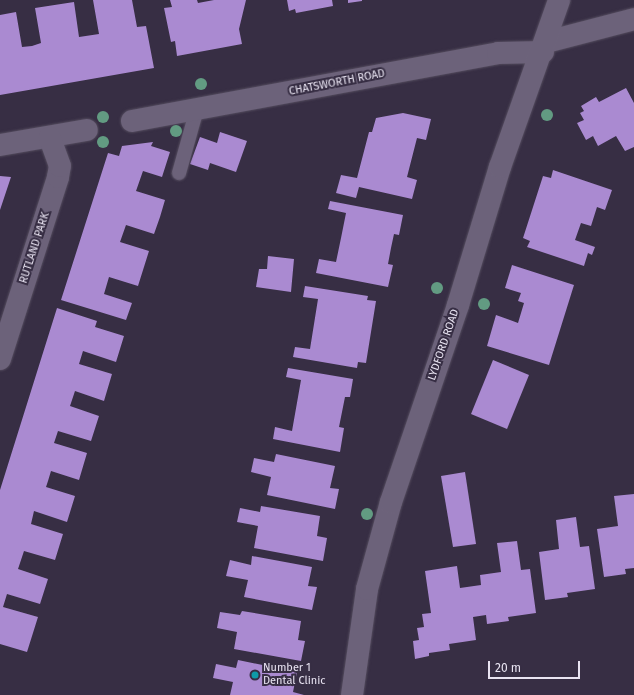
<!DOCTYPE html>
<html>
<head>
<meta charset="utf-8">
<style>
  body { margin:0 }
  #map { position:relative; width:634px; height:695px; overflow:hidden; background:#372e44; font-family:"Fira Sans",sans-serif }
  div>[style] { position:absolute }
  .building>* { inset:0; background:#aa8ad1 }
  .roads { filter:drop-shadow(0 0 1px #544c5e) drop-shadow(0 0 1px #544c5e) }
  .service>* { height:14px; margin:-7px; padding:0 7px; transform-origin:7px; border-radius:7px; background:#6c627a }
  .minor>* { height:22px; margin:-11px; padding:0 11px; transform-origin:11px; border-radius:11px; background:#6c627a }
  .trees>* { width:12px; height:12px; margin:-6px; border-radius:50%; background:#629b82 }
  .dots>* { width:11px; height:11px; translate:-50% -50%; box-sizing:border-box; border:2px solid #372e44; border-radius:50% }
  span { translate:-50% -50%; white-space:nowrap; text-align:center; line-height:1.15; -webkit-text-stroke:4px #372e44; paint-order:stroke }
  .street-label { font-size:11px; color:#e9e4f2 }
  .poi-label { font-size:11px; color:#e9e4f2 }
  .left { translate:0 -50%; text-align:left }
  .scale { position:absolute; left:488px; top:661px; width:92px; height:18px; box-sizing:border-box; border:2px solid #e9e4f2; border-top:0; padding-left:5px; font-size:12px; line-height:14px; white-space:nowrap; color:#e9e4f2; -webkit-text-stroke:3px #372e44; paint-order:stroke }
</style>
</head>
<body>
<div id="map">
  <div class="building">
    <div style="clip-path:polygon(93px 0,132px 0,137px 27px,146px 26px,154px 68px,0 95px,0 15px,16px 12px,22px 47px,32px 46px,41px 43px,35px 8px,74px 2px,79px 37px,99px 34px)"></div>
    <div style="clip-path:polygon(170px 0,197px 0,198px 3px,214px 0,246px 0,239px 29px,242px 44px,177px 56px,175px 41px,171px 42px,164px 8px,172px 7px)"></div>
    <div style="clip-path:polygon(287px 0,332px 0,333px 6px,296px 13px,295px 9px,289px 11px)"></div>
    <div style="clip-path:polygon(348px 0,362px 0,362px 1px,348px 3px)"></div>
    <div style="clip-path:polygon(626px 88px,634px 103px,634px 147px,625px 151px,616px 136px,598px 146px,593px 136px,586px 140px,577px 123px,584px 120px,580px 113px,584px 111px,581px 106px,596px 97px,599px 102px)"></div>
    <div style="clip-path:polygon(403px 113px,431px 119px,426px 140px,417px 138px,407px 177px,417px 180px,412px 199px,359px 187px,356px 198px,336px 193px,341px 175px,357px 178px,369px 132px,372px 132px,376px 118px)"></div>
    <div style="clip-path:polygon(220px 132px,247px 141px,236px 172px,210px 163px,208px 170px,190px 164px,200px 137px,217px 143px)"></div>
    <div style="clip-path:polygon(153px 142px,151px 146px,170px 152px,162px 177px,143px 171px,136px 191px,165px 200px,160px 217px,154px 234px,126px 225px,120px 242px,149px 251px,138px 286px,109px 277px,104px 294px,132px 303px,126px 320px,61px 300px,108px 153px,119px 156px,122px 146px)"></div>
    <div style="clip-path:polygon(553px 170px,612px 190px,605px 210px,597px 207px,591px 226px,581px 223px,575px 240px,595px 247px,592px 255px,588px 253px,584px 266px,527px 247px,530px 241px,523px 238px,543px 176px,551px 178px)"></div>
    <div style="clip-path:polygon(0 176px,11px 177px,0 210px)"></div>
    <div style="clip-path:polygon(330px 201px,403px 215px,399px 235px,394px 234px,391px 248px,388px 264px,393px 265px,388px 287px,316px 273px,319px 259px,336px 262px,341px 238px,346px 213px,328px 209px)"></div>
    <div style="clip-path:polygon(268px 256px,294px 259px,291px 292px,256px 287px,259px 269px,267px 269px)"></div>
    <div style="clip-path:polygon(512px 265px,574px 285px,549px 365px,487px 346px,496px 315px,518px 323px,524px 303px,518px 301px,521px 293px,505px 288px)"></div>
    <div style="clip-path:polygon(305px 286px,368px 296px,367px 300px,376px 301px,366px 363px,358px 362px,357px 368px,293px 357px,295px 347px,310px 349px,318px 299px,303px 297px)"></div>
    <div style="clip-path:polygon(57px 308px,97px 321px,95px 327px,124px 336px,116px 362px,83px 351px,79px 364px,112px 374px,104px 401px,75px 391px,70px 406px,99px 416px,91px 441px,58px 431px,54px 443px,87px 453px,79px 480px,51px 471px,48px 481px,46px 487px,75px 496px,67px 522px,34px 511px,31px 524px,63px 534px,55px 560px,24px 551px,18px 569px,48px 579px,40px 604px,7px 594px,3px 607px,38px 617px,27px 652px,0 644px,0 490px)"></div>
    <div style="clip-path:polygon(493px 360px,529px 375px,507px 429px,471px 414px)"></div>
    <div style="clip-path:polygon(288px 368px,353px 379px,350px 397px,345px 397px,339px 427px,344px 428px,340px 452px,273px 439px,275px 427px,292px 431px,301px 380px,286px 377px)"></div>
    <div style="clip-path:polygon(276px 454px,335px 466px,330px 488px,339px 489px,335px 509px,267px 495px,271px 477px,251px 472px,254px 458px,274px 462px)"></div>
    <div style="clip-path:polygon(465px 472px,476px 544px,453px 547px,441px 476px)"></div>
    <div style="clip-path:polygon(634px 494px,634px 568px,625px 569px,626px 574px,604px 577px,597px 529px,618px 526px,614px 496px)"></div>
    <div style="clip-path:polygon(261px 506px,320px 516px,317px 536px,327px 538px,323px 561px,254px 548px,258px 526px,237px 522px,240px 508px,260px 512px)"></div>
    <div style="clip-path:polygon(576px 517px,580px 547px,589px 546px,595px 589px,567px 593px,568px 597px,545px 600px,539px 552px,559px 549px,556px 520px)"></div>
    <div style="clip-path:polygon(517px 541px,521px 570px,530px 569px,536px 613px,508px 617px,509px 621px,487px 624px,486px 615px,473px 617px,476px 640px,449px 644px,450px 650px,429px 653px,429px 656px,415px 659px,413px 641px,419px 640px,417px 628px,424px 627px,422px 614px,431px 613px,425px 571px,457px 566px,460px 588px,481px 585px,480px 575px,501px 572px,497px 543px)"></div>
    <div style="clip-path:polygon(252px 556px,312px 567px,308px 586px,317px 587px,312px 610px,244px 597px,248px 580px,226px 576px,230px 560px,251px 565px)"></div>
    <div style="clip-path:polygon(242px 611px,301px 621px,298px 640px,305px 641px,301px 661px,234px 649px,237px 632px,217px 628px,220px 612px,240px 615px)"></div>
    <div style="clip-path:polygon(238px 660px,297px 672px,293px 692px,304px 695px,230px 695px,233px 682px,213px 678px,216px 664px,236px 668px)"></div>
  </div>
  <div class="roads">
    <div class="service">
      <div style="left:179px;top:173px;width:66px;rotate:-74.3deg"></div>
    </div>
    <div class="minor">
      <div style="left:546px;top:42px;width:91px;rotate:-14.6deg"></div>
      <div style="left:132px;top:121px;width:372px;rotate:-10.5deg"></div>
      <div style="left:498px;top:53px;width:45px;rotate:-1.3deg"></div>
      <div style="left:0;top:145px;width:88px;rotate:-9.8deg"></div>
      <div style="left:0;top:359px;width:191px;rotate:-72.3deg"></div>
      <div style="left:58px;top:177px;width:11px;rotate:-80deg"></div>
      <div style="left:60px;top:166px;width:30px;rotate:-110deg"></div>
      <div style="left:352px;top:695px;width:107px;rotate:-81.9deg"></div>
      <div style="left:367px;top:589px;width:90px;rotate:-74.6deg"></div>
      <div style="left:391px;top:502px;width:208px;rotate:-71.2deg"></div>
      <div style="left:458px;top:305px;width:144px;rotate:-73.1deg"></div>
      <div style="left:500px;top:167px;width:177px;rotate:-70.5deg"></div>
    </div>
  </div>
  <div class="trees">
    <div style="left:201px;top:84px"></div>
    <div style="left:547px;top:115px"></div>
    <div style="left:103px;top:117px"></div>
    <div style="left:176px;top:131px"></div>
    <div style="left:103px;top:142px"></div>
    <div style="left:437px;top:288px"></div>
    <div style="left:484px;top:304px"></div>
    <div style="left:367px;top:514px"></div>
  </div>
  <div class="dots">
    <div style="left:255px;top:675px;background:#0f9aa8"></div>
  </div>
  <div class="street-label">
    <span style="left:337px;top:83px;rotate:-11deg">CHATSWORTH ROAD</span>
    <span style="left:35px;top:248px;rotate:-72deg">RUTLAND PARK</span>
    <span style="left:444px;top:345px;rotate:-71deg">LYDFORD ROAD</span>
  </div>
  <div class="poi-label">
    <span class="left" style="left:263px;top:675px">Number 1<br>Dental Clinic</span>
  </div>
  <div class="scale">20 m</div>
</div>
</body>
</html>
